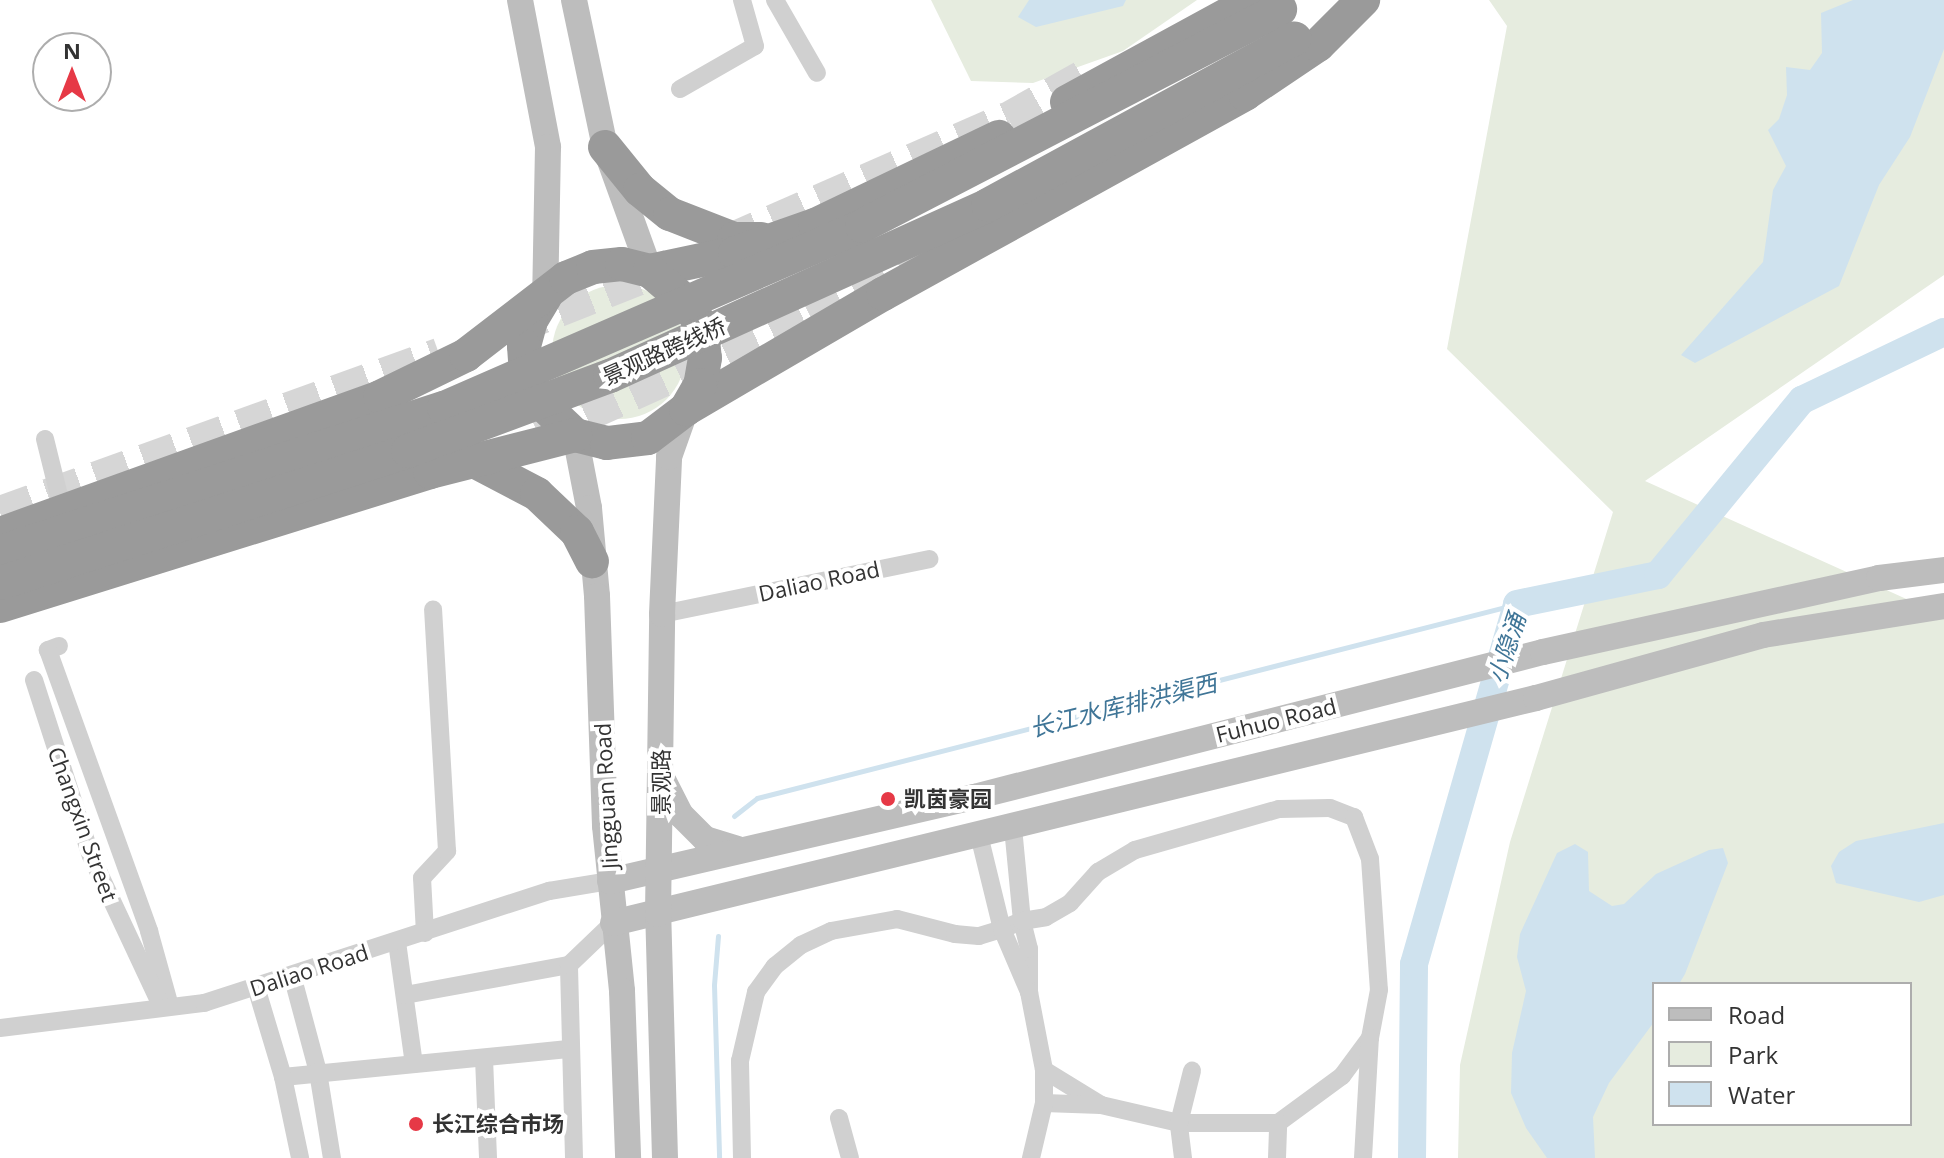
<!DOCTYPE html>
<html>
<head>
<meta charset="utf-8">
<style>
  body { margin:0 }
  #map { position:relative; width:1944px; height:1158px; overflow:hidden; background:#fff; font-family:"Open Sans","Noto Sans SC",sans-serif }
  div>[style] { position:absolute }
  .green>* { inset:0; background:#e6ecdf }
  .round { border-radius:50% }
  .water>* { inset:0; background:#cfe2ee }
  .stream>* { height:5px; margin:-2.5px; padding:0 2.5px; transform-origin:2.5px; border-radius:2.5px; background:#cfe2ee }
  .river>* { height:28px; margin:-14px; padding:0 14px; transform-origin:14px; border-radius:14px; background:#cfe2ee }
  .highway-tunnel>* { height:34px; margin-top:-17px; transform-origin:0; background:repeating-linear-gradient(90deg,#d6d6d6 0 34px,transparent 0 51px) }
  .street>* { height:18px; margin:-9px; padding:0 9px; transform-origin:9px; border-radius:9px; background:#d0d0d0 }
  .secondary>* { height:26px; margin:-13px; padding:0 13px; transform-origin:13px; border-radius:13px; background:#bdbdbd }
  .highway>* { height:34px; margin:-17px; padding:0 17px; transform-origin:17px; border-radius:17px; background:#9a9a9a }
  .highway-bridge>* { height:34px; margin:-17px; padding:0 17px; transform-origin:17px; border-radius:17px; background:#9a9a9a }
  .dots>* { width:22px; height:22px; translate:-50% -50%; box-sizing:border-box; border:4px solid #fff; border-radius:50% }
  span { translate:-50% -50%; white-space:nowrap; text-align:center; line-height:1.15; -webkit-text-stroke:8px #fff; paint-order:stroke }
  .street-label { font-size:22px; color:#333 }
  .poi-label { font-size:22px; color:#333; font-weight:700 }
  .left { translate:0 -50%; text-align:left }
  .water-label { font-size:24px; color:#3f7597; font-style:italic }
  .legend { position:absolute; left:1652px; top:982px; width:260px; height:144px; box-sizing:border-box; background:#fff; border:2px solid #adadad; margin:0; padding:10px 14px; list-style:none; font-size:24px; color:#333 }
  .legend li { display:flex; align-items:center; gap:16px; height:40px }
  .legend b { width:40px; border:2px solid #adadad }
  .north { position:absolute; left:32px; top:32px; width:80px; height:80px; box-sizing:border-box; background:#fff; border:2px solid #adadad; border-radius:50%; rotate:0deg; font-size:22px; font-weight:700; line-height:32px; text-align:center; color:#333 }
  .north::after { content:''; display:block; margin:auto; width:28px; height:36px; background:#e63946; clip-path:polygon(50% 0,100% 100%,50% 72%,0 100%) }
</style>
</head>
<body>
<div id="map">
  <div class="green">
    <div style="clip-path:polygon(931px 0,1197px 0,1123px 51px,1033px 83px,971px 81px)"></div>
    <div style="clip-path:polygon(evenodd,1489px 0,1944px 0,1944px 275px,1645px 481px,1944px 616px,1944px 1158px,1458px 1158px,1460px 1065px,1510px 842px,1613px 512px,1447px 349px,1507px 26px,1489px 0,1654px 984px,1910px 984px,1910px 1124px,1654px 1124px,1654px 984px)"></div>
    <div class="round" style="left:552px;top:285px;width:134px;height:134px"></div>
  </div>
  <div class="water">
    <div style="clip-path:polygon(1029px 0,1126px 0,1123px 6px,1036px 27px,1018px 17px)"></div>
    <div style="clip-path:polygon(1853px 0,1944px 0,1944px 49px,1910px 137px,1879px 185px,1839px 286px,1695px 363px,1681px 355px,1763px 262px,1773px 190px,1786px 166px,1768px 130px,1779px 119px,1787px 95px,1786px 67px,1810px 70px,1822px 53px,1821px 13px)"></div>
    <div style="clip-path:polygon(1944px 823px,1944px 895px,1919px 902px,1836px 883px,1831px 866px,1839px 852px,1856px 841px)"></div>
    <div style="clip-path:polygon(1575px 844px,1588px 852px,1589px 891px,1612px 906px,1624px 904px,1656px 874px,1709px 850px,1723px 848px,1728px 863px,1685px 974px,1679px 984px,1654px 984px,1654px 1022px,1609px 1083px,1593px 1117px,1595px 1158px,1547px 1158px,1526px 1128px,1511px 1093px,1512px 1053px,1526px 991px,1517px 957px,1520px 934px,1557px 853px)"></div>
  </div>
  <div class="stream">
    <div style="left:734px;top:816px;width:29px;rotate:-38deg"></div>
    <div style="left:757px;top:798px;width:784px;rotate:-14.32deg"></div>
    <div style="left:718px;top:936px;width:49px;rotate:94.7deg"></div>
    <div style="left:714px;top:985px;width:173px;rotate:88.3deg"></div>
  </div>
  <div class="river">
    <div style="left:1412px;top:1158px;width:194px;rotate:-89.4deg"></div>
    <div style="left:1414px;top:964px;width:374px;rotate:-74deg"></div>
    <div style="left:1517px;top:604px;width:144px;rotate:-11.6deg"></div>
    <div style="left:1658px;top:575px;width:227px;rotate:-50.6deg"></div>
    <div style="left:1802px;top:400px;width:157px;rotate:-25.6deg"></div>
  </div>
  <div class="highway-tunnel">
    <div style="left:726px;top:242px;width:308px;rotate:-23.6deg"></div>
    <div style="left:1008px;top:119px;width:96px;rotate:-29.2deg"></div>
    <div style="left:511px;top:329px;width:171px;rotate:-21.6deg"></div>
    <div style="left:539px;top:436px;width:296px;rotate:-24.3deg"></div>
    <div style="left:809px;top:314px;width:139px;rotate:-27.9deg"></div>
    <div style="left:0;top:513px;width:467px;rotate:-19.8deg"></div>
  </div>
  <div class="street">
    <div style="left:775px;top:0;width:84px;rotate:60.1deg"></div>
    <div style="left:680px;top:89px;width:86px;rotate:-29.8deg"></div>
    <div style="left:755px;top:46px;width:48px;rotate:-105.8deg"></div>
    <div style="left:45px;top:439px;width:75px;rotate:76.1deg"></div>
    <div style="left:662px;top:614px;width:273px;rotate:-11.6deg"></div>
    <div style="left:59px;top:646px;width:12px;rotate:160deg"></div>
    <div style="left:48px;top:650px;width:299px;rotate:70.2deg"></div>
    <div style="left:149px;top:931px;width:78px;rotate:74.4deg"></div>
    <div style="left:34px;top:680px;width:185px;rotate:72.1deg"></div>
    <div style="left:91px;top:856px;width:156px;rotate:64.9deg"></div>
    <div style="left:979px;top:835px;width:97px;rotate:76.3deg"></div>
    <div style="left:1002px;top:929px;width:22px;rotate:-22deg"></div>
    <div style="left:1022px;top:921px;width:94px;rotate:-95.5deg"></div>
    <div style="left:425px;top:933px;width:55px;rotate:-93.1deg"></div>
    <div style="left:422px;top:878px;width:37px;rotate:-47deg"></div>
    <div style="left:447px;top:851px;width:242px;rotate:-93.3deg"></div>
    <div style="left:397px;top:942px;width:123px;rotate:82.1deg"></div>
    <div style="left:292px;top:975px;width:100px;rotate:75deg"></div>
    <div style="left:318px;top:1072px;width:87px;rotate:80.8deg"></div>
    <div style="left:256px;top:987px;width:94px;rotate:73.3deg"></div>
    <div style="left:283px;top:1077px;width:289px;rotate:-5.6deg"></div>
    <div style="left:1029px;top:992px;width:43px;rotate:-90deg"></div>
    <div style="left:1029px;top:949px;width:29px;rotate:-104deg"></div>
    <div style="left:1022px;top:921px;width:24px;rotate:-9deg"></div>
    <div style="left:1046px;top:917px;width:28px;rotate:-30deg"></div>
    <div style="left:1070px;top:903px;width:42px;rotate:-47.9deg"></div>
    <div style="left:1098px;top:872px;width:43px;rotate:-30.7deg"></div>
    <div style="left:1135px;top:850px;width:150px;rotate:-15.9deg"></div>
    <div style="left:1279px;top:809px;width:51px;rotate:-1.1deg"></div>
    <div style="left:1330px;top:808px;width:26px;rotate:21deg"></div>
    <div style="left:1354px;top:817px;width:45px;rotate:69.1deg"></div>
    <div style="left:1370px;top:859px;width:131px;rotate:86.1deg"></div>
    <div style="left:1379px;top:990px;width:49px;rotate:100.6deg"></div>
    <div style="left:1370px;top:1038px;width:47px;rotate:126.4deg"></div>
    <div style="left:1342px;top:1076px;width:79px;rotate:143.7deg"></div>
    <div style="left:1278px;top:1123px;width:99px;rotate:180deg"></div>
    <div style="left:1179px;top:1123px;width:80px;rotate:-167deg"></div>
    <div style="left:1101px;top:1105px;width:67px;rotate:-148.4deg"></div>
    <div style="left:405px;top:995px;width:167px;rotate:-10.4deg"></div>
    <div style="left:0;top:1028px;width:206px;rotate:-7deg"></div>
    <div style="left:204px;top:1003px;width:363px;rotate:-18deg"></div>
    <div style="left:549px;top:891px;width:62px;rotate:-9.3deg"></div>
    <div style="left:484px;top:1058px;width:100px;rotate:87.7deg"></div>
    <div style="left:283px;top:1077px;width:83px;rotate:78.1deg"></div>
    <div style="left:1044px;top:1103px;width:57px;rotate:2deg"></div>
    <div style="left:839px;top:1118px;width:41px;rotate:74.6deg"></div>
    <div style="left:574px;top:1158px;width:193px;rotate:-91.5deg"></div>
    <div style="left:569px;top:965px;width:61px;rotate:-43.7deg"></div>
    <div style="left:742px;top:1158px;width:97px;rotate:-91.2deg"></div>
    <div style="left:740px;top:1061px;width:71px;rotate:-76.9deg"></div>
    <div style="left:756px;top:992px;width:32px;rotate:-54deg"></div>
    <div style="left:775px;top:966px;width:33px;rotate:-39deg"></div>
    <div style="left:801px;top:945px;width:33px;rotate:-25deg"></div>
    <div style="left:831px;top:931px;width:67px;rotate:-10.3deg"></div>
    <div style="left:897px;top:919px;width:60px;rotate:14.5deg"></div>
    <div style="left:955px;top:934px;width:24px;rotate:5deg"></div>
    <div style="left:979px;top:936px;width:24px;rotate:-17deg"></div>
    <div style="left:1002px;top:929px;width:69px;rotate:66.8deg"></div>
    <div style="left:1029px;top:992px;width:79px;rotate:79.1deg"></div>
    <div style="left:1044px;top:1070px;width:33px;rotate:90deg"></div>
    <div style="left:1044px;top:1103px;width:57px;rotate:103.3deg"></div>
    <div style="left:1183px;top:1158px;width:35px;rotate:-97deg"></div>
    <div style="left:1179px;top:1123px;width:54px;rotate:-76deg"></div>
    <div style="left:1277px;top:1158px;width:35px;rotate:-88deg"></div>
    <div style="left:1363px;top:1158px;width:120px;rotate:-86.7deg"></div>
  </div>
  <div class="secondary">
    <div style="left:520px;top:0;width:150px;rotate:79.2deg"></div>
    <div style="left:548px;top:147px;width:150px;rotate:91.1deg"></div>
    <div style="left:574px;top:0;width:150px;rotate:78.1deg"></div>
    <div style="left:605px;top:147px;width:132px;rotate:70.1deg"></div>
    <div style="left:575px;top:435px;width:74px;rotate:79.1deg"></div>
    <div style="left:589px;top:508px;width:88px;rotate:84.8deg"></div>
    <div style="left:597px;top:596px;width:230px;rotate:88deg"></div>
    <div style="left:605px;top:826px;width:166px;rotate:84.1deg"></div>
    <div style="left:622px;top:991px;width:167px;rotate:87.9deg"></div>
    <div style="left:664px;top:782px;width:37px;rotate:63deg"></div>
    <div style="left:681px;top:815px;width:34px;rotate:45deg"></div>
    <div style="left:705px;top:839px;width:34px;rotate:17deg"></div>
    <div style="left:610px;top:881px;width:374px;rotate:-13deg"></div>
    <div style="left:974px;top:797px;width:587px;rotate:-14.3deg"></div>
    <div style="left:1543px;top:652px;width:344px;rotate:-12.4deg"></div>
    <div style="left:1879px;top:578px;width:65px;rotate:-7deg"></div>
    <div style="left:613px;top:923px;width:950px;rotate:-13.7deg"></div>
    <div style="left:1536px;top:698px;width:236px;rotate:-15.5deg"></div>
    <div style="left:1763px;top:635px;width:183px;rotate:-9.1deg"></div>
    <div style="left:665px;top:1158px;width:244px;rotate:-91.6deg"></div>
    <div style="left:658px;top:914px;width:300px;rotate:-89.2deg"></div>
    <div style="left:662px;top:614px;width:157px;rotate:-87.4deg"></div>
    <div style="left:669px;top:457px;width:51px;rotate:-70.5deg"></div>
  </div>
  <div class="highway">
    <div style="left:1067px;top:102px;width:213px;rotate:-28.6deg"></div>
    <div style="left:605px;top:147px;width:55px;rotate:50.9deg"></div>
    <div style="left:640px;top:190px;width:38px;rotate:39deg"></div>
    <div style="left:670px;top:214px;width:69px;rotate:21.3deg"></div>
    <div style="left:734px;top:239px;width:27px"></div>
    <div style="left:650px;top:271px;width:87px;rotate:-12deg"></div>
    <div style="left:735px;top:253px;width:85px;rotate:-19.3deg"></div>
    <div style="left:815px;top:225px;width:204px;rotate:-25.6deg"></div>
    <div style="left:545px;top:297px;width:27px;rotate:121deg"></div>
    <div style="left:531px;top:320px;width:27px;rotate:105deg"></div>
    <div style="left:524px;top:346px;width:27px;rotate:86deg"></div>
    <div style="left:526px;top:373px;width:27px;rotate:68deg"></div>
    <div style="left:536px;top:398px;width:54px;rotate:43.5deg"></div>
    <div style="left:575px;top:435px;width:33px;rotate:14deg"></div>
    <div style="left:607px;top:443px;width:41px;rotate:-7deg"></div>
    <div style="left:648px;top:438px;width:48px;rotate:-37.3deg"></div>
    <div style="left:686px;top:409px;width:228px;rotate:-30.3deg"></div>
    <div style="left:883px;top:294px;width:414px;rotate:-28.9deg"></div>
    <div style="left:1245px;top:94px;width:88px;rotate:-33.9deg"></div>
    <div style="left:1318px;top:45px;width:64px;rotate:-45deg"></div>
    <div style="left:474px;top:461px;width:71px;rotate:27.6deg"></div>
    <div style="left:537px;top:494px;width:55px;rotate:43.5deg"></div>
    <div style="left:577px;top:532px;width:33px;rotate:63deg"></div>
    <div style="left:0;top:534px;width:404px;rotate:-19.8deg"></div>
    <div style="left:380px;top:397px;width:96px;rotate:-26deg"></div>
    <div style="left:466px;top:355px;width:126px;rotate:-37.6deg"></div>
    <div style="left:566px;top:278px;width:29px;rotate:-22deg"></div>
    <div style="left:593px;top:267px;width:29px;rotate:-6deg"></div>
    <div style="left:622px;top:264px;width:29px;rotate:14deg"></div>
    <div style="left:650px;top:271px;width:54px;rotate:40.5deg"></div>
    <div style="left:691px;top:306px;width:27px;rotate:66deg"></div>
    <div style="left:702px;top:331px;width:27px;rotate:84deg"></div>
    <div style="left:705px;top:358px;width:27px;rotate:100deg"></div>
    <div style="left:700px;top:385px;width:28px;rotate:120deg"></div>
    <div style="left:0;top:606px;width:450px;rotate:-17.3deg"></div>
    <div style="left:430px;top:472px;width:150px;rotate:-14.3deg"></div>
  </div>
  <div class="highway-bridge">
    <div style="left:0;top:552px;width:467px;rotate:-18deg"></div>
    <div style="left:444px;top:408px;width:456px;rotate:-23.5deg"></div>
    <div style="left:862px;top:226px;width:471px;rotate:-27.4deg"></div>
    <div style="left:0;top:583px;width:429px;rotate:-17.9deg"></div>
    <div style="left:408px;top:451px;width:215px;rotate:-20.4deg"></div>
    <div style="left:610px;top:376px;width:415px;rotate:-24.3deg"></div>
    <div style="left:988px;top:205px;width:349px;rotate:-28.5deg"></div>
  </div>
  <div class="dots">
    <div style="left:888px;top:799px;background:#e63946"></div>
    <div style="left:416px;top:1124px;background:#e63946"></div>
  </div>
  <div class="street-label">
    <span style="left:664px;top:351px;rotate:-24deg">景观路跨线桥</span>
    <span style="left:819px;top:581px;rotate:-12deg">Daliao Road</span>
    <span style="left:1276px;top:720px;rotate:-14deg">Fuhuo Road</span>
    <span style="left:661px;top:782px;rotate:-90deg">景观路</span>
    <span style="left:606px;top:796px;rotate:-93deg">Jingguan Road</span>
    <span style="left:83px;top:824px;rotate:70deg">Changxin Street</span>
    <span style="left:309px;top:970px;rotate:-18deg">Daliao Road</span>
  </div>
  <div class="poi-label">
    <span class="left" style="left:904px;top:799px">凯茵豪园</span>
    <span class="left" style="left:432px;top:1124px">长江综合市场</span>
  </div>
  <div class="water-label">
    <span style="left:1506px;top:648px;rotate:-72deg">小隐涌</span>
    <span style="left:1123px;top:705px;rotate:-14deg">长江水库排洪渠西</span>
  </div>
  <ul class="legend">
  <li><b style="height:10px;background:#bdbdbd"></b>Road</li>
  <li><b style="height:22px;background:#e6ecdf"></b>Park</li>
  <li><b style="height:22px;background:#cfe2ee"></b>Water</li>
  </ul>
  <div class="north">N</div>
</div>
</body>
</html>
